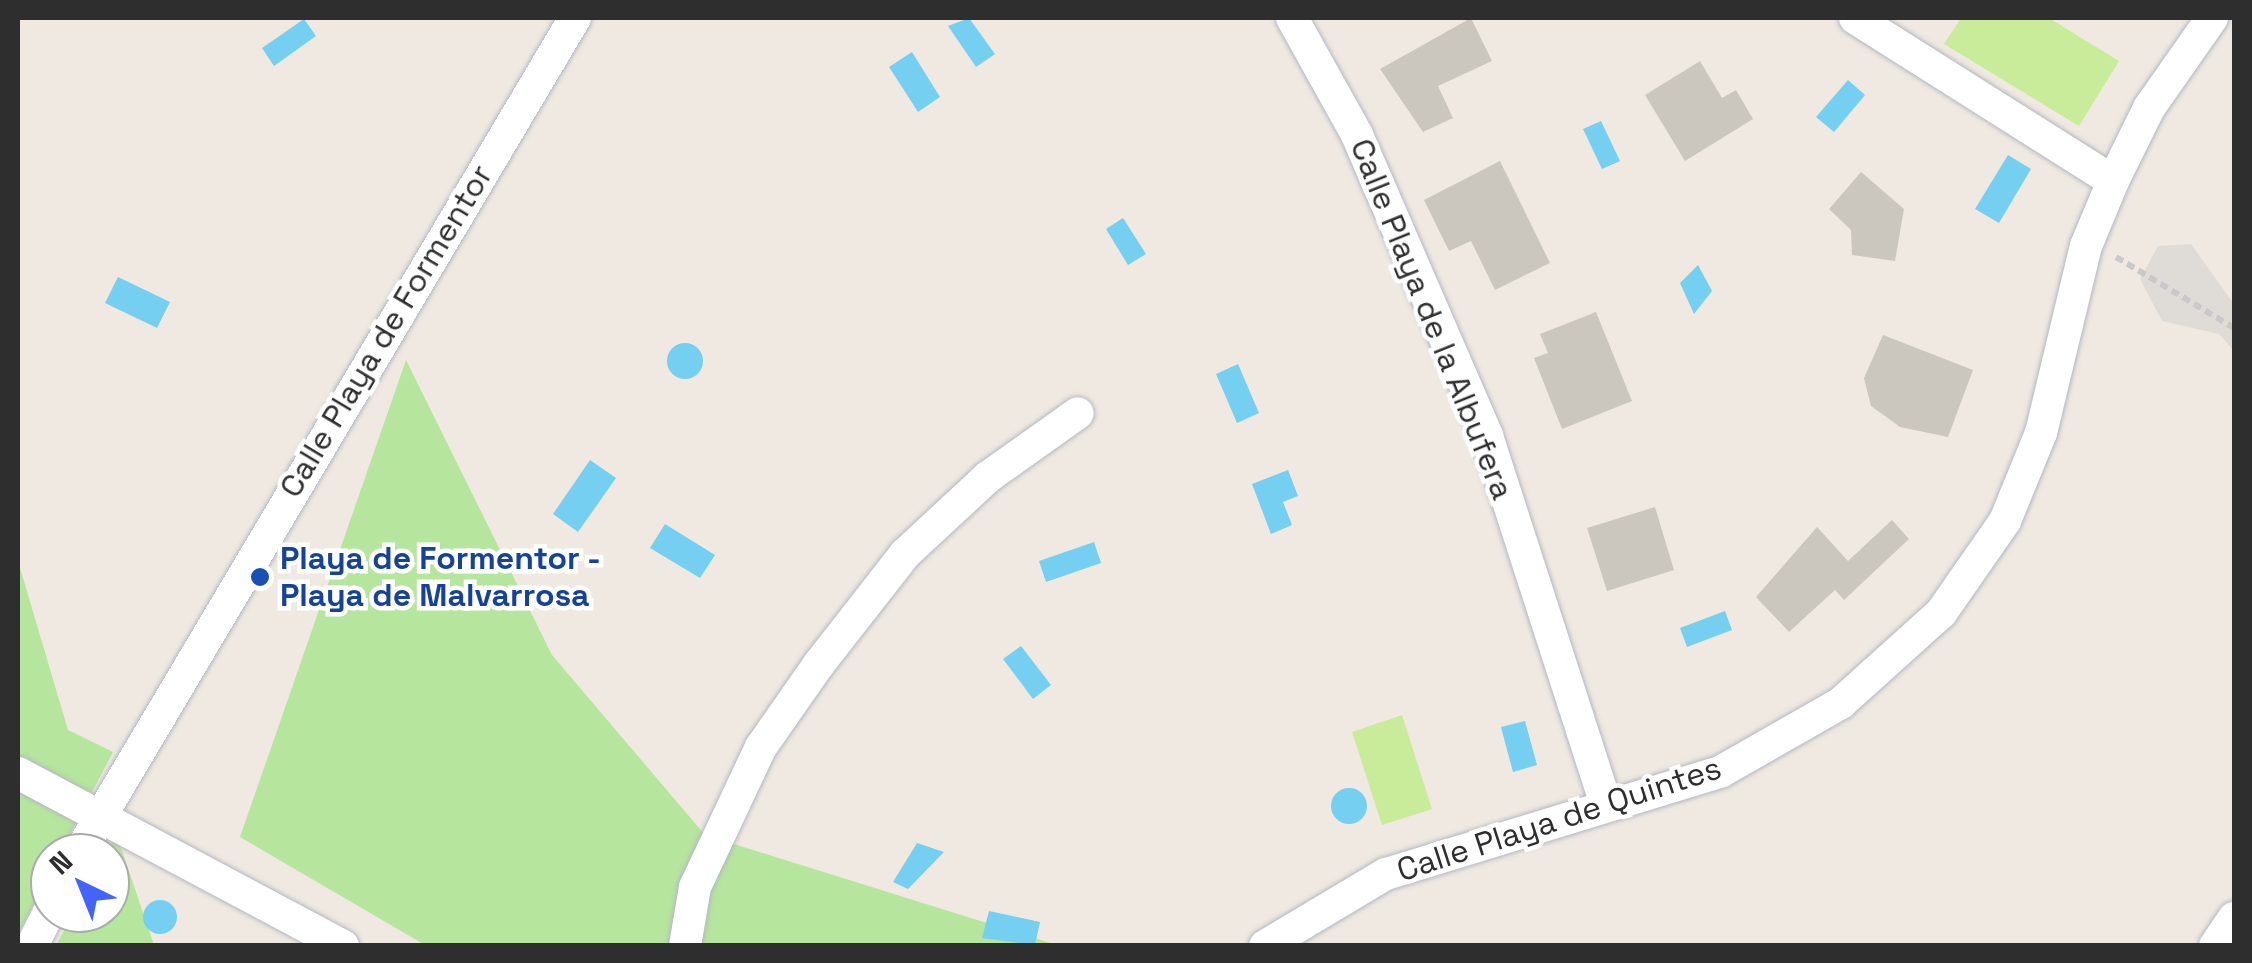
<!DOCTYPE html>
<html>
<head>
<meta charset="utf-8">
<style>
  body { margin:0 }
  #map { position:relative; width:2252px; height:963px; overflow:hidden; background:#efe9e1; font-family:"Space Grotesk",sans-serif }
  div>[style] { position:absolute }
  .green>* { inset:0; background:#b6e59e }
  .pitch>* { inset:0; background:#c9ec9a }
  .plaza>* { inset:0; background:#dfdcd8 }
  .water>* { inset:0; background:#75cff0 }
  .round { border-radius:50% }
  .building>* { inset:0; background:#cbc7bf }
  .path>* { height:6px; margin-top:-3px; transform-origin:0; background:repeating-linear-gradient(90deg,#c9c9c9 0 8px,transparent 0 13px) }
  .roads { filter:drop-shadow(0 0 2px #b4b7c1) drop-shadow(0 0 2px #b4b7c1) }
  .minor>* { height:32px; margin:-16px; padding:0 16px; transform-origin:16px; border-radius:16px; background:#fff }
  .dots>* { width:28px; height:28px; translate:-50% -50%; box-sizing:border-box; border:5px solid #fff; border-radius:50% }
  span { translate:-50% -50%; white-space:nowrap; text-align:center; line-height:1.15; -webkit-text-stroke:9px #fff; paint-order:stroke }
  .street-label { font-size:32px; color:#2e2e2e }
  .transit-label { font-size:32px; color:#164399; font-weight:700 }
  .left { translate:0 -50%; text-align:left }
  .frame { position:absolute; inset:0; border:20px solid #2e2e2e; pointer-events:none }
  .north { position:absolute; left:30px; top:833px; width:100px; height:100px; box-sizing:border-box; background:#fff; border:2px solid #ababab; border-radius:50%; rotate:317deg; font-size:28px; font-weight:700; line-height:40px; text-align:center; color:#2e2e2e }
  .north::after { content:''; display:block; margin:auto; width:35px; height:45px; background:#4264fb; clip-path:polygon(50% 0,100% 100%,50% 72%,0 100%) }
</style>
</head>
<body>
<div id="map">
  <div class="green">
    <div style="clip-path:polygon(406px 360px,552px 655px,705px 835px,1057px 945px,425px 945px,240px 837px)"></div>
    <div style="clip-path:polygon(18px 561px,68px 730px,113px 752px,60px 853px,50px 853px,50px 873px,18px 935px)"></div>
    <div style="clip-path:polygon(116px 833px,154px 945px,56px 946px,73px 913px,110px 913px,106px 853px)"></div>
  </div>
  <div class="pitch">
    <div style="clip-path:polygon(1961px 18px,2049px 18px,2119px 61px,2079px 126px,1944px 44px)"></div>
    <div style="clip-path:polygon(1402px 715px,1432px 809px,1382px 825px,1352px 732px)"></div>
  </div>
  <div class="plaza">
    <div style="clip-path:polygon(2191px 244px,2234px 304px,2234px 351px,2219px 334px,2162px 321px,2140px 279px,2158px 246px)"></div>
  </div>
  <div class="water">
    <div style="clip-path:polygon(969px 18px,995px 54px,976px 67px,948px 26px)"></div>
    <div style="clip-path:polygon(304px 19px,316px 36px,274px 66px,262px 48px)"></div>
    <div style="clip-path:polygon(912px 52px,940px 97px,918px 112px,889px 67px)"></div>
    <div style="clip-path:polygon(1848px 80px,1865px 95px,1834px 132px,1816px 117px)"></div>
    <div style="clip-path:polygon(1601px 121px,1620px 161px,1602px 169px,1583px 129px)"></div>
    <div style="clip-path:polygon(2008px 155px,2031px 169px,1999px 223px,1975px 209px)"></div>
    <div style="clip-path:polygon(1123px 218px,1146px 254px,1128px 265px,1106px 229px)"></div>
    <div style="clip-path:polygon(1698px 265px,1712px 291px,1694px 314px,1680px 283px)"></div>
    <div style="clip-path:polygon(118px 277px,170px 302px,157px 328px,105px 303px)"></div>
    <div class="round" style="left:667px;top:343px;width:36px;height:36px"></div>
    <div style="clip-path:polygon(1238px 364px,1259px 413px,1237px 423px,1216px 374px)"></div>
    <div style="clip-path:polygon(590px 460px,616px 478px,578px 532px,553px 514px)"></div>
    <div style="clip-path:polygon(1288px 470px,1298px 496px,1283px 502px,1292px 525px,1271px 534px,1252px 484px)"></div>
    <div style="clip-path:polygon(665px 524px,715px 555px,700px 578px,650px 548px)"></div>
    <div style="clip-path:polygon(1094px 542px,1101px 563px,1046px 582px,1039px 561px)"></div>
    <div style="clip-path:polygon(1725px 611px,1732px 630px,1687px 647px,1680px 628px)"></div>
    <div style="clip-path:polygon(1021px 646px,1051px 685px,1033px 699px,1003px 659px)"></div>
    <div style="clip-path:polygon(1525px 721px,1537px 765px,1513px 772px,1501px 727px)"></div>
    <div class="round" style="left:1331px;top:788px;width:36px;height:36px"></div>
    <div style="clip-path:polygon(917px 843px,944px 852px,908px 889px,893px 882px)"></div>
    <div class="round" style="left:143px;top:900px;width:34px;height:34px"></div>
    <div style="clip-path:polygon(989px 911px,1040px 922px,1035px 945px,982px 938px)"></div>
  </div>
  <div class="building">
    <div style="clip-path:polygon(1471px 18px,1492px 61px,1438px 86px,1453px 118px,1423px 132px,1380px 69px)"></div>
    <div style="clip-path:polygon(1700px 61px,1722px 98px,1736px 90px,1753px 119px,1685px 161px,1645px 95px)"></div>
    <div style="clip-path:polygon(1500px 161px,1550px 263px,1495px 290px,1471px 241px,1449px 251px,1424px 200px)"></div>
    <div style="clip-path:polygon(1861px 172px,1904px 209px,1895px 261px,1852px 255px,1851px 230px,1829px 209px)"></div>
    <div style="clip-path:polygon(1596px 312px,1632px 401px,1562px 429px,1534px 358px,1548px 353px,1540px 334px)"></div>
    <div style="clip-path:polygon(1883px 335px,1973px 370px,1948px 437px,1900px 427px,1871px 406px,1864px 378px)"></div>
    <div style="clip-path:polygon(1655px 507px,1674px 570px,1607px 591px,1587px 528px)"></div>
    <div style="clip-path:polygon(1892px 520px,1909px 539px,1844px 600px,1835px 590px,1789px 632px,1756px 597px,1817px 527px,1848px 561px)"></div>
  </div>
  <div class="path">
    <div style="left:2116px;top:257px;width:138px;rotate:31deg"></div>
  </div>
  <div class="roads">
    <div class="minor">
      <div style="left:1292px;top:18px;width:134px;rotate:60.9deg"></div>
      <div style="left:1357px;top:135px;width:328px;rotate:66.6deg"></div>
      <div style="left:1487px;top:436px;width:385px;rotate:72.1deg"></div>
      <div style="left:1855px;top:18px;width:305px;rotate:32.3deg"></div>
      <div style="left:18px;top:773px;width:368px;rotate:28deg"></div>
      <div style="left:79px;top:853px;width:971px;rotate:-59.29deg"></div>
      <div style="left:32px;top:946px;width:40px;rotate:-63.4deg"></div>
      <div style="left:685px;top:946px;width:60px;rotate:-80.4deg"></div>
      <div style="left:695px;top:887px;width:155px;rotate:-64.8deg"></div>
      <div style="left:761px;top:747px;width:101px;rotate:-55.1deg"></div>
      <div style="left:819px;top:664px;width:140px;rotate:-52deg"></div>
      <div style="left:905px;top:554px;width:113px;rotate:-42.9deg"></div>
      <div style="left:988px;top:477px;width:110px;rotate:-35.4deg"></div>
      <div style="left:1265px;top:946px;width:141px;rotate:-30.8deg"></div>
      <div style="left:1386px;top:874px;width:351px;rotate:-17deg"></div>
      <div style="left:1722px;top:771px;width:137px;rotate:-29.7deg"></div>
      <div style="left:1841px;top:703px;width:135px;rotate:-42deg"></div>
      <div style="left:1941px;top:613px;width:112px;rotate:-55.2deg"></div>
      <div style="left:2005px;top:521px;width:95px;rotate:-67.8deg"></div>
      <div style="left:2041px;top:433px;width:192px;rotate:-76.5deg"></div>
      <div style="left:2086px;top:246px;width:70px;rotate:-67.4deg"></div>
      <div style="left:2113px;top:181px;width:81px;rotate:-63.7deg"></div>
      <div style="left:2149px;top:108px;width:110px;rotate:-55deg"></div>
      <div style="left:2215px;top:946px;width:34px;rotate:-56deg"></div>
    </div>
  </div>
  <div class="dots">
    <div style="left:260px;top:577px;background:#1a4fb4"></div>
  </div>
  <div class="street-label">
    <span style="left:1432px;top:319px;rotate:68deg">Calle Playa de la Albufera</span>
    <span style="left:386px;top:331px;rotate:-59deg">Calle Playa de Formentor</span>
    <span style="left:1559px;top:819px;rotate:-18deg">Calle Playa de Quintes</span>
  </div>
  <div class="transit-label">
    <span class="left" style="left:280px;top:577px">Playa de Formentor -<br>Playa de Malvarrosa</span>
  </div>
  <div class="frame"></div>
  <div class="north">N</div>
</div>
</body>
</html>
